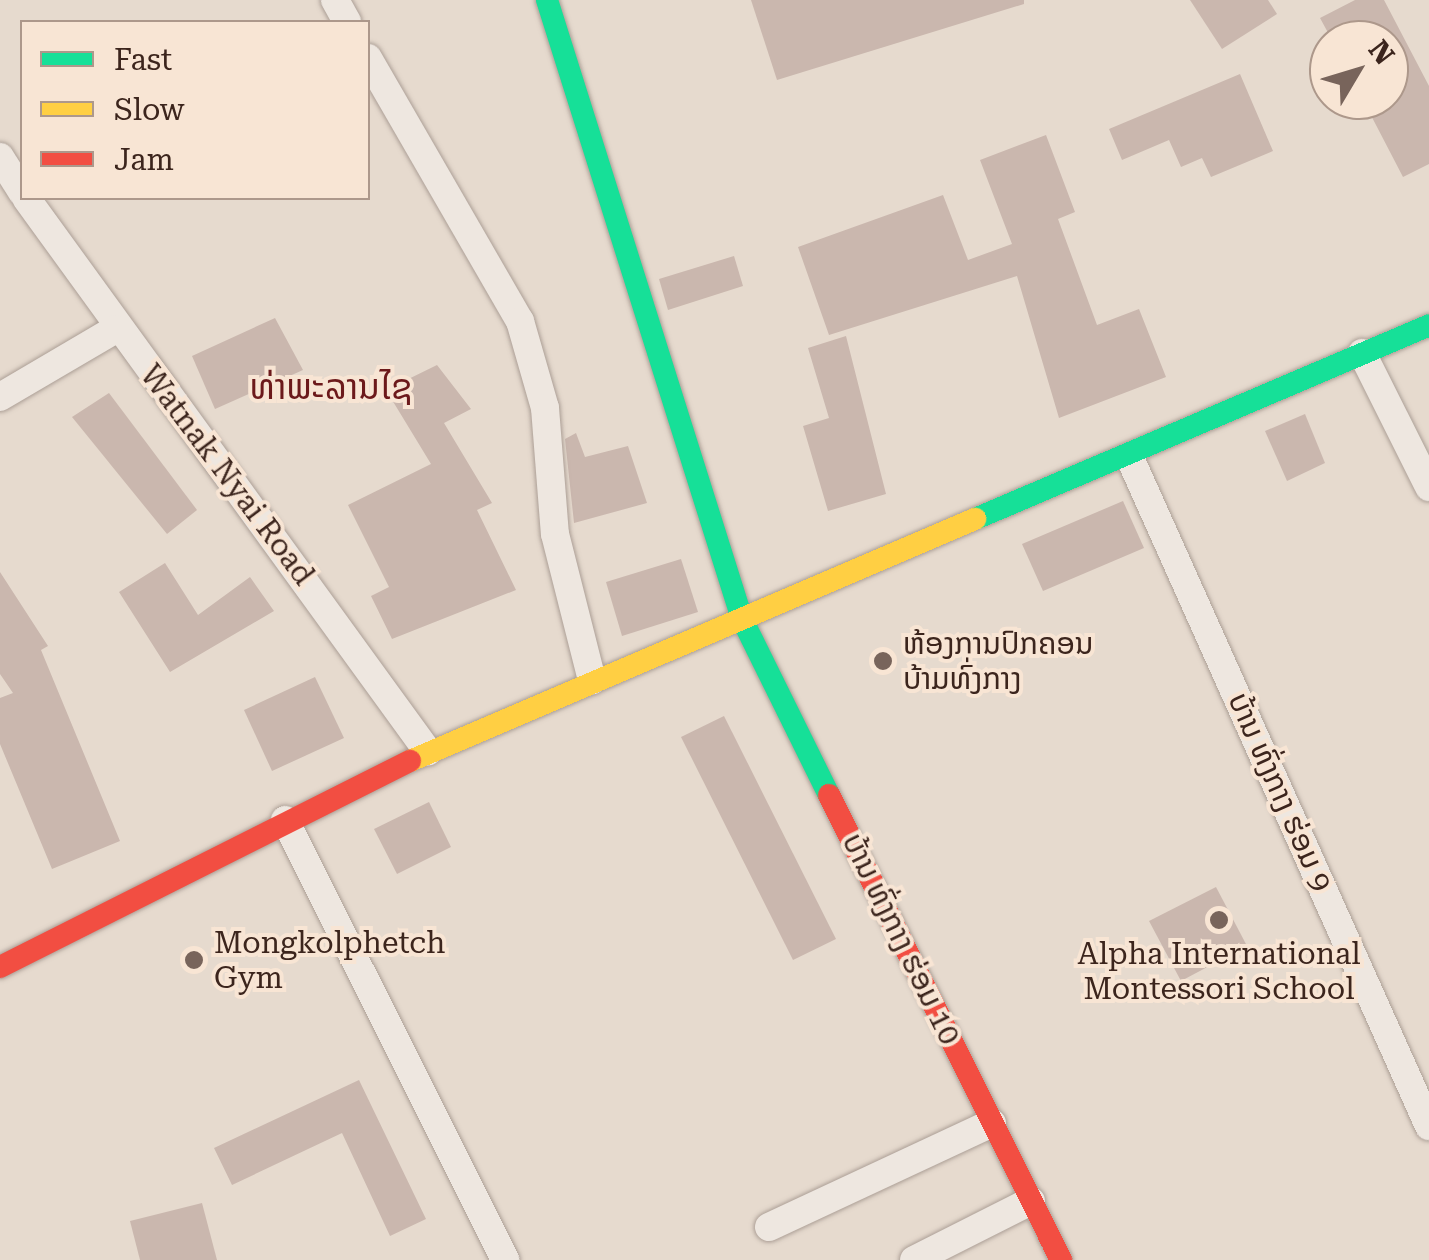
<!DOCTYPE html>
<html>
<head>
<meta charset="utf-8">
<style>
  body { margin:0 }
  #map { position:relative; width:1429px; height:1260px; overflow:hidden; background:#e6dace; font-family:"Roboto Serif","Noto Sans Lao",serif }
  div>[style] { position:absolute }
  .building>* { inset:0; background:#cab7ae }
  .roads { filter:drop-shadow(0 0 2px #ac9f96) drop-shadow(0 0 2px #ac9f96) }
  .street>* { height:28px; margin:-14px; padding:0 14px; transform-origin:14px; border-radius:14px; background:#eee7e0 }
  .fast>* { height:22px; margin:-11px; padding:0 11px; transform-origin:11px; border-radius:11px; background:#16e098 }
  .slow>* { height:22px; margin:-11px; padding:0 11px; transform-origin:11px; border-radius:11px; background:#ffcf43 }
  .jam>* { height:22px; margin:-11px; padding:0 11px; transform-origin:11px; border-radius:11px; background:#f24e42 }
  .dots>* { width:28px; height:28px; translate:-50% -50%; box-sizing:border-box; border:5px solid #f8e5d4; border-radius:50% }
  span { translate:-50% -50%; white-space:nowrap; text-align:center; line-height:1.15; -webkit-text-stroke:8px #f8e5d4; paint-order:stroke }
  .street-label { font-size:30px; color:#3c251d }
  .poi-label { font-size:30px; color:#3c251d }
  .left { translate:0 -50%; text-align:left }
  .quarter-label { font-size:35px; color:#6c191b }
  .legend { position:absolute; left:20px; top:20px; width:350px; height:180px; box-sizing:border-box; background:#f8e5d4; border:2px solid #ad988b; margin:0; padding:12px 18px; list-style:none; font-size:30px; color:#3c251d }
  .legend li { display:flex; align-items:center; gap:20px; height:50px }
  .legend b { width:50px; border:2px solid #ad988b }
  .north { position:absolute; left:1309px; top:20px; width:100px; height:100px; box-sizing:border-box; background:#f8e5d4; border:2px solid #ad988b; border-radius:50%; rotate:52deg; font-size:28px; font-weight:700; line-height:40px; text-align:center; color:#3c251d }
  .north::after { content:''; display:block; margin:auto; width:35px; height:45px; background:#78645b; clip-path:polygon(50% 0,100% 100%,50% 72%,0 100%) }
</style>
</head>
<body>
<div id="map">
  <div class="building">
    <div style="clip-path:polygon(751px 0,1024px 0,1024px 4px,777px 80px)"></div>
    <div style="clip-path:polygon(1190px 0,1268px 0,1277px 14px,1222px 49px)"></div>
    <div style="clip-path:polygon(1355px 0,1384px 0,1429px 86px,1429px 164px,1403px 177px,1363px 100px,1389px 100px,1389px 40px,1332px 40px,1320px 18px)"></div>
    <div style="clip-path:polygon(1240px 74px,1273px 151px,1211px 177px,1202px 158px,1181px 167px,1169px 140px,1122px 160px,1109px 129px)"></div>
    <div style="clip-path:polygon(1046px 135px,1075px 212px,1058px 219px,1097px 325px,1139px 309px,1166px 377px,1059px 418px,1017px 276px,829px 335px,798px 247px,943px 195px,968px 260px,1012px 244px,980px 160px)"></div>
    <div style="clip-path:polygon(734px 256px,743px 286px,668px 310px,659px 279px)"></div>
    <div style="clip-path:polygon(275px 318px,303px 370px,215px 409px,192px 356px)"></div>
    <div style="clip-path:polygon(846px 336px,886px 494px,828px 511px,803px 426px,829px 418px,808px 348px)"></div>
    <div style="clip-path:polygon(437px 365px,471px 409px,444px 423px,492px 503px,477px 510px,516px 590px,392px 639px,371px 596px,389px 587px,348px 505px,431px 464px,386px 390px)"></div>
    <div style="clip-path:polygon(109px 393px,197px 510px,167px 534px,72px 417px)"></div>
    <div style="clip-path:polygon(1305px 414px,1325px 463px,1287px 481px,1265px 431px)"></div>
    <div style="clip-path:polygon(576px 433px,585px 457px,628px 446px,647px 503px,574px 523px,565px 439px)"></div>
    <div style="clip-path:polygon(1123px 501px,1144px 548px,1043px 591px,1022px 544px)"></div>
    <div style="clip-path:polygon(681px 559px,698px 612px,622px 636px,606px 582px)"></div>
    <div style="clip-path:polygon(165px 563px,198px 615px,250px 577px,274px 611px,170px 672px,119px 592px)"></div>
    <div style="clip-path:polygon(0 572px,48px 646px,41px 650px,120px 841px,52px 869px,0 744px,0 698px,13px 693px,0 674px)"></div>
    <div style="clip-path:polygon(315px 677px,344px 738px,272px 771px,244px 710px)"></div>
    <div style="clip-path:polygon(724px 716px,836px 939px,793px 960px,681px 737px)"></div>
    <div style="clip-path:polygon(429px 802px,451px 847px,397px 874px,374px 829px)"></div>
    <div style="clip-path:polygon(1216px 887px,1247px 946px,1181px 981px,1149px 921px)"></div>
    <div style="clip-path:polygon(359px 1080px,426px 1219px,390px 1236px,342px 1133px,232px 1185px,214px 1148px)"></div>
    <div style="clip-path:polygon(202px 1203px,217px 1260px,140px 1260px,130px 1221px)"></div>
  </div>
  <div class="roads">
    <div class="street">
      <div style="left:335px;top:0;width:25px;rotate:61deg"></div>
      <div style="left:368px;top:58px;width:304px;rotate:60deg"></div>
      <div style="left:520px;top:321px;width:91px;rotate:74deg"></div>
      <div style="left:545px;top:408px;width:126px;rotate:85.5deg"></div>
      <div style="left:555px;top:534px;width:151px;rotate:75.8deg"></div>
      <div style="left:0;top:157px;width:41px;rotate:57.8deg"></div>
      <div style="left:26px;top:198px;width:684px;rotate:54.03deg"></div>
      <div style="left:1362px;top:353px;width:150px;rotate:63.4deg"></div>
      <div style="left:0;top:397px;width:134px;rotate:-30.4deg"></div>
      <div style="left:1130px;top:458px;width:732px;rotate:65.89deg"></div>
      <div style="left:285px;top:820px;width:492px;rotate:63.4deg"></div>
      <div style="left:769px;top:1227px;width:246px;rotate:-25deg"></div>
      <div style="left:914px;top:1260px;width:131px;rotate:-26.8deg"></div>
    </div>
    <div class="fast">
      <div style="left:547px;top:0;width:649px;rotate:72.51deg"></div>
      <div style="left:742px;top:619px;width:196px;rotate:63.7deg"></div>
      <div style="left:975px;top:519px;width:494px;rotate:-23.1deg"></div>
    </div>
    <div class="slow">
      <div style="left:410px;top:761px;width:615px;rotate:-23.19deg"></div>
    </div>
    <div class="jam">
      <div style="left:829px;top:795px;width:520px;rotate:63.48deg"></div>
      <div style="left:0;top:967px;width:459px;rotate:-26.7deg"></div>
    </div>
  </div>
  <div class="dots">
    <div style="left:883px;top:661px;background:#78645b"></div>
    <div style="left:1219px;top:920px;background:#78645b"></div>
    <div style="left:194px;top:960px;background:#78645b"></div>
  </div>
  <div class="street-label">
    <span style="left:227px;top:475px;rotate:53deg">Watnak Nyai Road</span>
    <span style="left:1280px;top:792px;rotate:66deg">ບ້ານ ທົ່ງກາງ ຮ່ອມ 9</span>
    <span style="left:901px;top:939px;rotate:64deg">ບ້ານ ທົ່ງກາງ ຮ່ອມ 10</span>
  </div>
  <div class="poi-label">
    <span class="left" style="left:903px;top:661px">ຫ້ອງການປົກຄອນ<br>ບ້າມທົ່ງກາງ</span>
    <span class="left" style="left:214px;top:960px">Mongkolphetch<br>Gym</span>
    <span style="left:1219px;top:971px">Alpha International<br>Montessori School</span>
  </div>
  <div class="quarter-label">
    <span style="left:331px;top:388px">ທ່າພະລານໄຊ</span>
  </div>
  <ul class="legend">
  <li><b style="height:12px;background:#16e098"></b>Fast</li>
  <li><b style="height:12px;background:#ffcf43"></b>Slow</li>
  <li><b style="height:12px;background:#f24e42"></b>Jam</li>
  </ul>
  <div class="north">N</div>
</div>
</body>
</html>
